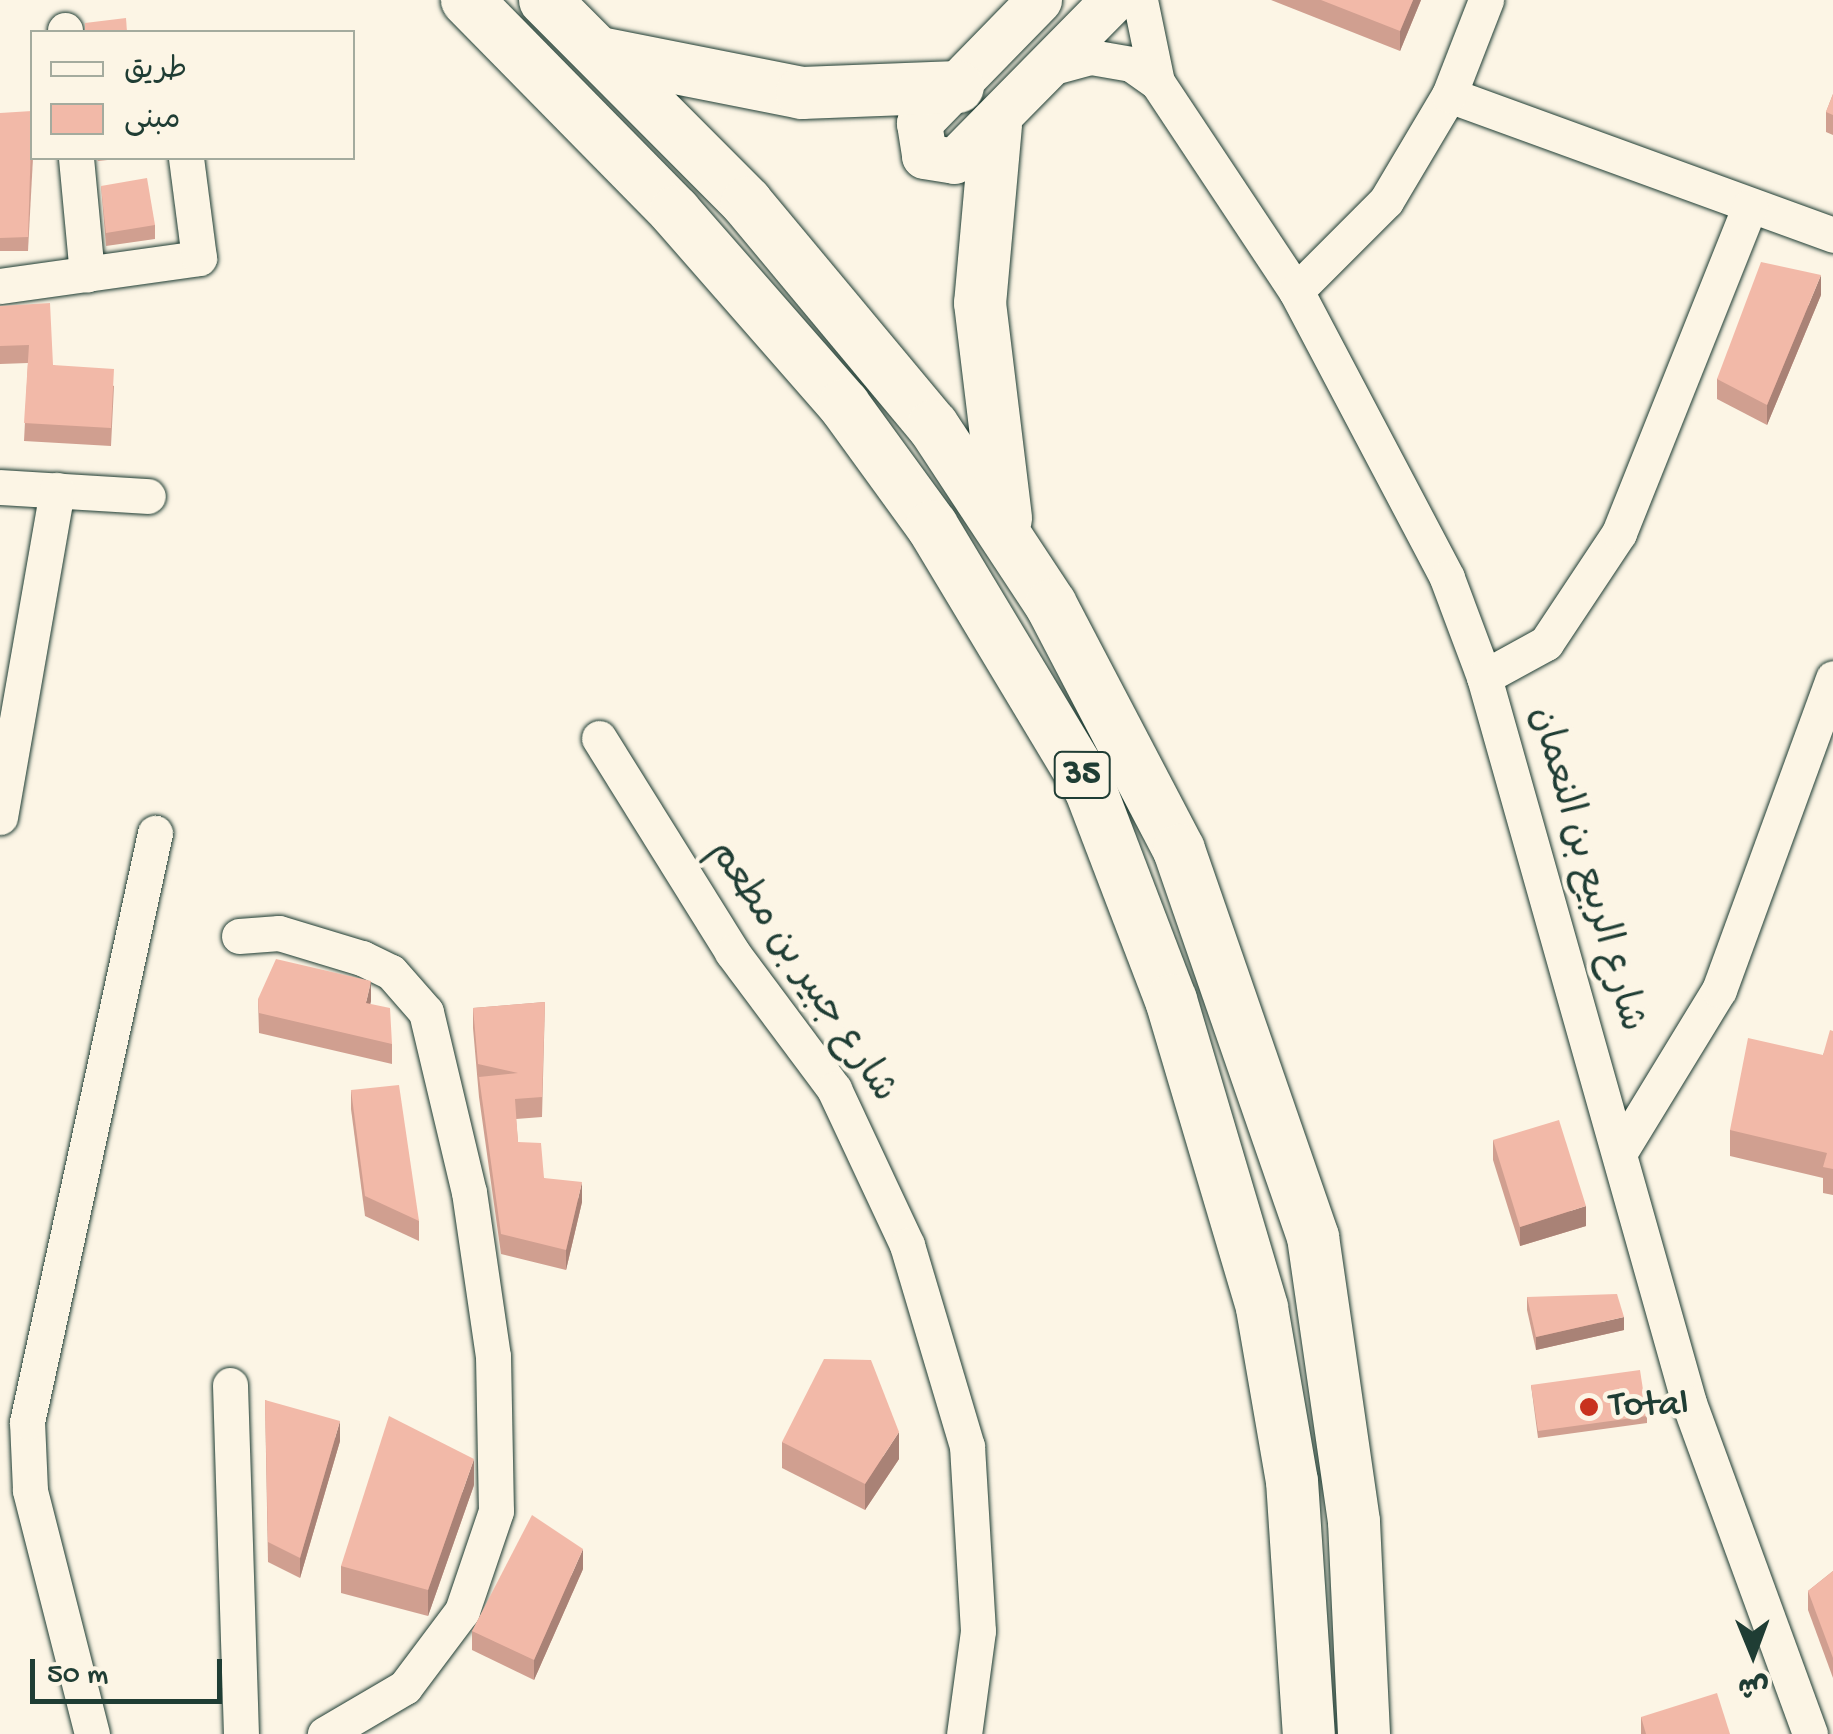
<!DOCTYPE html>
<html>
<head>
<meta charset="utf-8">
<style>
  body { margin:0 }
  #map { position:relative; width:1833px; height:1734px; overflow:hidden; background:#fcf5e5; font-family:"Gochi Hand","Playpen Sans Arabic",sans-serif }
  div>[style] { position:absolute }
  .roads { filter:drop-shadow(0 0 2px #1f3d34) drop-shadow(0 0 2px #1f3d34) }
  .minor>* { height:35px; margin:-17.5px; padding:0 17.5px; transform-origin:17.5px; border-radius:17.5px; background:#fcf5e5 }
  .major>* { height:45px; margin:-22.5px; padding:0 22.5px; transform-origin:22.5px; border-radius:22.5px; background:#fcf5e5 }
  .highway>* { height:52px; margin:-26px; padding:0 26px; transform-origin:26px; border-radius:26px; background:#fcf5e5 }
  .wall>* { inset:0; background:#d09f90 }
  .shaded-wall>* { inset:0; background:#a98276 }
  .building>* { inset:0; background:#f2b9a8 }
  .dots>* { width:28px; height:28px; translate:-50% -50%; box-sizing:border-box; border:5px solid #fcf5e5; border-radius:50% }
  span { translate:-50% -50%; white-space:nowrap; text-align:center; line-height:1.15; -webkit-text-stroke:9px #fcf5e5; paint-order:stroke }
  .shield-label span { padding:2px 8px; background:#fcf5e5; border:2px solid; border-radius:8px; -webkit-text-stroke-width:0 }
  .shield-label { font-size:35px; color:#1f3d34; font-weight:700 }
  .street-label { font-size:38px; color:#1f3d34 }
  .poi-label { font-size:38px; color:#1f3d34 }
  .left { translate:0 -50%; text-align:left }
  .legend { position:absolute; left:30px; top:30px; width:325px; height:130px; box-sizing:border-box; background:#fcf5e5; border:2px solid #a4ab9e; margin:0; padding:12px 18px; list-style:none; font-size:30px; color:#1f3d34 }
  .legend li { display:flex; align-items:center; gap:20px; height:50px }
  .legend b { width:50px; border:2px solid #a4ab9e }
  .north { position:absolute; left:1703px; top:1604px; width:100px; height:100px; -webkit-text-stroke:8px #fcf5e5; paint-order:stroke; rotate:179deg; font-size:28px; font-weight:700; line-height:40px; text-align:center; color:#1f3d34 }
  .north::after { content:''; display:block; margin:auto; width:35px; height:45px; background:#1f3d34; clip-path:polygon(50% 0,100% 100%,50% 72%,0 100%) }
  .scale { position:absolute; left:30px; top:1659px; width:192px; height:45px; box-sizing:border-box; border:5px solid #1f3d34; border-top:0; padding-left:12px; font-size:30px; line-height:35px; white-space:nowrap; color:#1f3d34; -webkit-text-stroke:8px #fcf5e5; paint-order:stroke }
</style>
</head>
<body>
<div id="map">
  <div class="roads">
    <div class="minor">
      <div style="left:1140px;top:0;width:84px;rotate:78.3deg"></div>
      <div style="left:1157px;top:82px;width:251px;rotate:56.4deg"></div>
      <div style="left:1296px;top:291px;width:324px;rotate:62.2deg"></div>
      <div style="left:1447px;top:578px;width:106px;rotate:69.5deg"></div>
      <div style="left:1484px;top:677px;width:754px;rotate:74.23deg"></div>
      <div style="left:1689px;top:1403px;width:352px;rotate:69.9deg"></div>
      <div style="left:65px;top:30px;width:2px;rotate:90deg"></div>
      <div style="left:1053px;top:67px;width:39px;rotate:-15deg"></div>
      <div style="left:1091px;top:57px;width:41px;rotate:9.9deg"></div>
      <div style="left:1131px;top:64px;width:32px;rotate:35deg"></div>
      <div style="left:1449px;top:95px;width:409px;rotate:20deg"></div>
      <div style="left:76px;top:158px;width:117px;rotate:84.6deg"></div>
      <div style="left:0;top:286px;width:201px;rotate:-8deg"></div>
      <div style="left:199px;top:258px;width:101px;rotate:-97.4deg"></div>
      <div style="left:1296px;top:291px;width:127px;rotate:-45deg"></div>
      <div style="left:1386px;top:201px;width:123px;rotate:-59.3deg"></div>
      <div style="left:1449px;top:95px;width:102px;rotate:-68.7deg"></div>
      <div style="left:0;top:487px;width:148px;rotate:3.5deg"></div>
      <div style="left:1484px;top:677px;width:71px;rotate:-28.7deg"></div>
      <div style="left:1546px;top:643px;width:132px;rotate:-56.4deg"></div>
      <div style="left:1619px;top:533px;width:352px;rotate:-68.2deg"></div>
      <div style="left:599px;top:738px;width:252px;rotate:58.1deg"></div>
      <div style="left:732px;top:952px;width:171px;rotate:53.3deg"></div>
      <div style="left:834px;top:1089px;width:172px;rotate:64.9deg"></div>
      <div style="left:907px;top:1245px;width:210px;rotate:73.4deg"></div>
      <div style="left:967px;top:1446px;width:185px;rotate:86.6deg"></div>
      <div style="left:978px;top:1631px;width:104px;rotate:97.7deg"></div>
      <div style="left:0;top:817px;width:332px;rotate:-80.1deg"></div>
      <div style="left:239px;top:936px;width:40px;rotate:-4.3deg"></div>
      <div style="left:279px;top:933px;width:87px;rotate:16.8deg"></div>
      <div style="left:362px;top:958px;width:32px;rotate:26deg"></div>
      <div style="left:391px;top:972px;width:53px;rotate:48.8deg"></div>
      <div style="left:426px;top:1012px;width:185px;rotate:76.6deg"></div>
      <div style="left:469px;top:1192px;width:166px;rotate:81.7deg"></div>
      <div style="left:493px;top:1356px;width:155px;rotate:88.9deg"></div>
      <div style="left:496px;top:1511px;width:106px;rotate:108.8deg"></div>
      <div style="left:462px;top:1611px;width:95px;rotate:126.9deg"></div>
      <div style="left:405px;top:1687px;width:93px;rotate:149.6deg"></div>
      <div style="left:1620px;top:1152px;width:190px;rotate:-58.6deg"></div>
      <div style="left:1719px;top:990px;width:332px;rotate:-69.9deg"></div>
      <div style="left:230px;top:1385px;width:349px;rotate:88.2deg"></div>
      <div style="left:92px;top:1734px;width:252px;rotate:-104.3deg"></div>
      <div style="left:30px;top:1490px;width:68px;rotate:-92.5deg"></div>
      <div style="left:27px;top:1422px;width:603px;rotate:-77.74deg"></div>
    </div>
    <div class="major">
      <div style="left:1039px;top:0;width:172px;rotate:134.3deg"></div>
      <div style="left:919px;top:123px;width:33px;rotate:81deg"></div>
      <div style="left:924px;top:156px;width:30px;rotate:9deg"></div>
      <div style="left:954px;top:161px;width:226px;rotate:-45.4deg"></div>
    </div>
    <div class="highway">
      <div style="left:467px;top:0;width:297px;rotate:45.5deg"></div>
      <div style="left:675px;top:212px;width:257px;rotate:48.8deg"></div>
      <div style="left:844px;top:405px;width:150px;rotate:54deg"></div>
      <div style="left:932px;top:526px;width:309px;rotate:59deg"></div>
      <div style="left:1091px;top:791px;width:224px;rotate:69.1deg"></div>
      <div style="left:1171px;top:1000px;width:321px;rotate:73.5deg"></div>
      <div style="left:1262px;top:1308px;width:176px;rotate:80.2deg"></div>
      <div style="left:1292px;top:1481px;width:254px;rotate:86.2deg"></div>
      <div style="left:545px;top:0;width:286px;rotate:45.1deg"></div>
      <div style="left:747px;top:203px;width:290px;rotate:50.2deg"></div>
      <div style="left:933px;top:426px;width:214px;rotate:56.6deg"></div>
      <div style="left:1051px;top:605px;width:276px;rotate:62.4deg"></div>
      <div style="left:1179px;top:850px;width:410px;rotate:70.9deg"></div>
      <div style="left:1313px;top:1237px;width:288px;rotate:81.8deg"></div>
      <div style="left:1354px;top:1522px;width:212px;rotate:87.3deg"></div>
      <div style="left:600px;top:53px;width:206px;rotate:11.2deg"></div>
      <div style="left:802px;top:93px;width:156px;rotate:-2.2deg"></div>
      <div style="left:996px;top:125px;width:179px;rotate:95.1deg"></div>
      <div style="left:980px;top:303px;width:217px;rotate:83.1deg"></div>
    </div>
  </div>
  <div class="wall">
    <div style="clip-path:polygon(1271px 0,1421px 0,1400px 51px)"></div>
    <div style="clip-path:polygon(1833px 94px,1833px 135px,1826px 132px,1826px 112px)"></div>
    <div style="clip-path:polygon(0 113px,33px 158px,28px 251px,0 251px)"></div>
    <div style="clip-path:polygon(96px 158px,127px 158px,98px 161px)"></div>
    <div style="clip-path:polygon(101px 186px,155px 225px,155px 239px,106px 246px)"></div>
    <div style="clip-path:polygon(1821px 295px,1767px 425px,1717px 399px,1717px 379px)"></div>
    <div style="clip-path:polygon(0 306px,53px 365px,114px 386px,111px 446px,24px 441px,28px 363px,0 364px)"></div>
    <div style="clip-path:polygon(258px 999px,371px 1001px,370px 1004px,392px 1044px,392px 1064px,259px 1033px)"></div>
    <div style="clip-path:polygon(545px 1002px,542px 1117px,516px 1119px,518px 1142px,544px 1178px,582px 1202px,566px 1270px,501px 1254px,479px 1097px,473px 1028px,473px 1008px)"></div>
    <div style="clip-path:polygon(1833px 1031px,1833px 1195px,1823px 1193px,1823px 1178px,1730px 1156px,1730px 1130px,1823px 1055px)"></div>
    <div style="clip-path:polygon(351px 1090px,419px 1221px,419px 1241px,365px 1216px,351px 1109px)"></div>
    <div style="clip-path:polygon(1493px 1140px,1586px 1226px,1520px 1246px,1493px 1160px)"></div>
    <div style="clip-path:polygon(1527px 1297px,1624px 1330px,1536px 1350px,1527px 1310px)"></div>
    <div style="clip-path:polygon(1531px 1385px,1647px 1416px,1647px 1423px,1538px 1438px)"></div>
    <div style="clip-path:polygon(265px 1400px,340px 1441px,300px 1578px,268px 1562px)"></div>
    <div style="clip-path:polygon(782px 1442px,899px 1459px,865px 1510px,782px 1468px)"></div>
    <div style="clip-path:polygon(474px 1485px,428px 1616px,341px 1593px,341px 1566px)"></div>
    <div style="clip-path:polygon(583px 1569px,534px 1680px,472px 1650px,472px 1631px)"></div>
    <div style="clip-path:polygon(1833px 1571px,1833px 1678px,1808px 1610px,1808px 1591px)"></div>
    <div style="clip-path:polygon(1641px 1717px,1730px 1734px,1641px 1734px)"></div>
  </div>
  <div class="shaded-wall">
    <div style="clip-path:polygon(1413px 0,1421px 0,1400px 51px,1400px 31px)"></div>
    <div style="clip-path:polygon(1821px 275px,1821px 295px,1767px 425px,1767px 405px)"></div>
    <div style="clip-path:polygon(371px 981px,371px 1001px,366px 1022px,366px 1003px)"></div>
    <div style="clip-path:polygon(582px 1182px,582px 1202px,566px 1270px,566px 1250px)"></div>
    <div style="clip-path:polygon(1586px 1206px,1586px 1226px,1520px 1246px,1520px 1227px)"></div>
    <div style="clip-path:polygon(1624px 1317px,1624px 1330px,1536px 1350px,1536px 1337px)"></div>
    <div style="clip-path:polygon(340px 1421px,340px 1441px,300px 1578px,300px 1558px)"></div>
    <div style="clip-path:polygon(899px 1432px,899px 1459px,865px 1510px,865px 1484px)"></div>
    <div style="clip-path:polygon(474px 1459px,474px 1485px,428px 1616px,428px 1590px)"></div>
    <div style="clip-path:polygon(583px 1549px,583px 1569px,534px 1680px,534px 1660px)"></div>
  </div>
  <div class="building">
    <div style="clip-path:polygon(1321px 0,1413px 0,1400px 31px)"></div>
    <div style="clip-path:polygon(126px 18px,127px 32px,85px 32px,85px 23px)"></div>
    <div style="clip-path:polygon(1833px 94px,1833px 115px,1826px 112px)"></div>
    <div style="clip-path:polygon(32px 111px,28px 237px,0 238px,0 113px)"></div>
    <div style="clip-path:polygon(147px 178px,155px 225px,106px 233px,101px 186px)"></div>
    <div style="clip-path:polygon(1761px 262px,1821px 275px,1767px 405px,1717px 379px)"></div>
    <div style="clip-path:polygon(50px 303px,53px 365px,114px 369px,111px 428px,24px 423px,29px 345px,0 346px,0 306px)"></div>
    <div style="clip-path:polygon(276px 959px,371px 981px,366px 1003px,390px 1008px,392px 1044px,259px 1013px,258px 999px)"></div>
    <div style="clip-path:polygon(545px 1002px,542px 1097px,515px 1099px,518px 1142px,541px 1143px,544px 1178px,582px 1182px,566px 1250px,501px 1234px,479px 1077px,518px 1073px,478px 1064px,473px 1008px)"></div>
    <div style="clip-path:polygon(1830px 1030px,1833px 1031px,1833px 1169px,1823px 1167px,1827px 1153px,1730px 1130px,1748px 1038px,1823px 1055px)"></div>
    <div style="clip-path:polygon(399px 1085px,419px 1221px,365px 1196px,351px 1090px)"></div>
    <div style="clip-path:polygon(1559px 1120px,1586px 1206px,1520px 1227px,1493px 1140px)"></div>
    <div style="clip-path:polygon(1617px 1294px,1624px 1317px,1536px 1337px,1527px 1297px)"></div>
    <div style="clip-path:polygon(824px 1359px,871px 1360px,899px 1432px,865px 1484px,782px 1442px)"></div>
    <div style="clip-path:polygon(1640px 1370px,1647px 1416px,1538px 1431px,1531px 1385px)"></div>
    <div style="clip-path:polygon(265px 1400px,340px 1421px,300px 1558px,268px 1542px)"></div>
    <div style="clip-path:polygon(389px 1416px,474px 1459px,428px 1590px,341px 1566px)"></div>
    <div style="clip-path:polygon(532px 1515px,583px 1549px,534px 1660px,472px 1631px)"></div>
    <div style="clip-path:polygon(1833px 1571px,1833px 1658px,1808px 1591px)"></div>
    <div style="clip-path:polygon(1717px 1693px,1730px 1734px,1646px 1734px,1641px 1717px)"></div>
  </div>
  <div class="dots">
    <div style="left:1589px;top:1407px;background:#c8321e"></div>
  </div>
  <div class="shield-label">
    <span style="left:1082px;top:775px">35</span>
  </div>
  <div class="street-label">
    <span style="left:1584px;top:870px;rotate:74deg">شارع الربيع بن النعمان</span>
    <span style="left:800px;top:973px;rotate:56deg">شارع جبير بن مطعم</span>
  </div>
  <div class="poi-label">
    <span class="left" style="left:1609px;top:1407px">Total</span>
  </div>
  <ul class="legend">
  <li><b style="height:12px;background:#fcf5e5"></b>طريق</li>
  <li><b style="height:28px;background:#f2b9a8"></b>مبنى</li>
  </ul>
  <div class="north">ش</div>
  <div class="scale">50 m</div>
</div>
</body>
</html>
